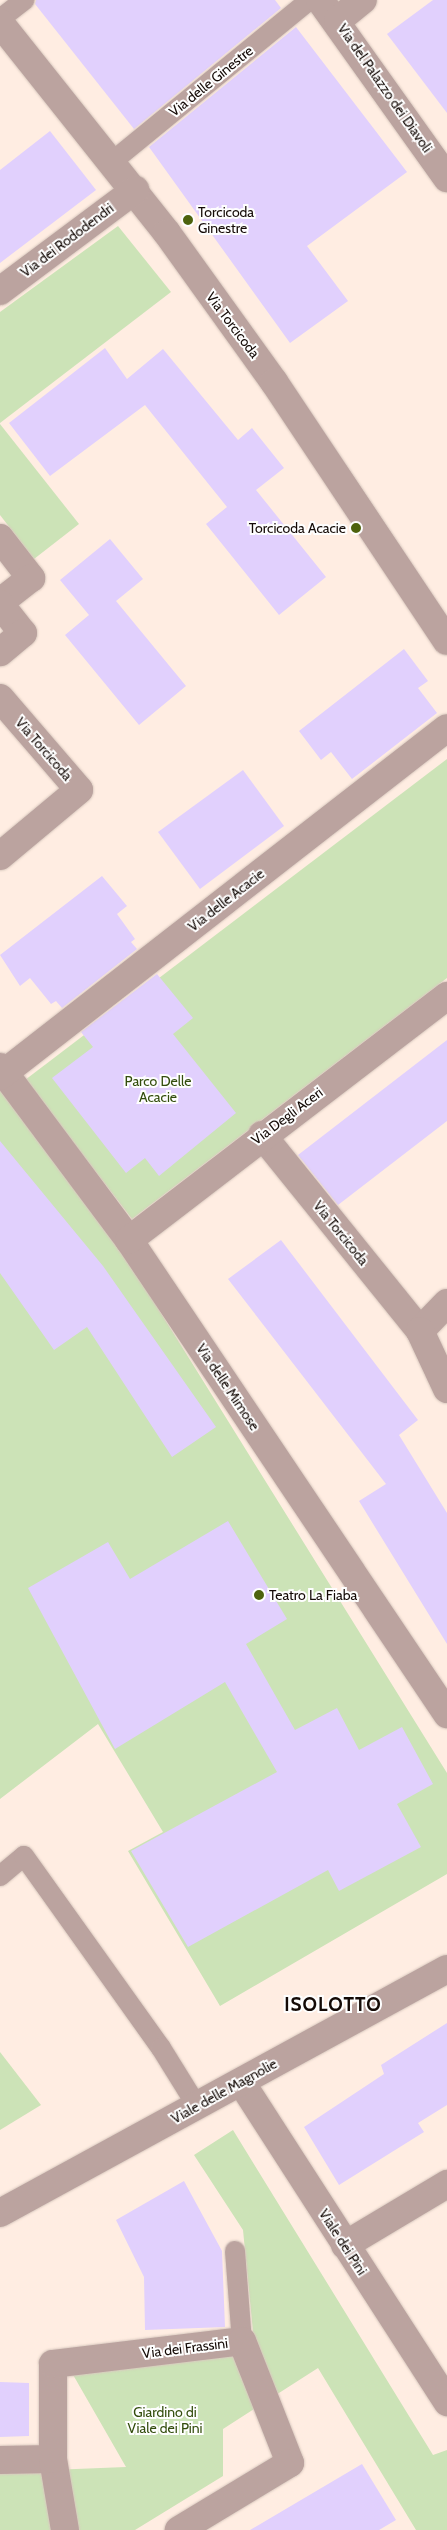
<!DOCTYPE html>
<html>
<head>
<meta charset="utf-8">
<style>
  body { margin:0 }
  #map { position:relative; width:447px; height:2530px; overflow:hidden; background:#ffede2; font-family:Cabin,sans-serif }
  div>[style] { position:absolute }
  .green>* { inset:0; background:#cce3b7 }
  .building>* { inset:0; background:#e1d0fd }
  .roads { filter:drop-shadow(0 0 1px #d9c9bf) drop-shadow(0 0 1px #d9c9bf) }
  .service>* { height:20px; margin:-10px; padding:0 10px; transform-origin:10px; border-radius:10px; background:#bba39f }
  .pedestrian>* { height:28px; margin:-14px; padding:0 14px; transform-origin:14px; border-radius:14px; background:#bba39f }
  .minor>* { height:28px; margin:-14px; padding:0 14px; transform-origin:14px; border-radius:14px; background:#bba39f }
  .dots>* { width:14px; height:14px; translate:-50% -50%; box-sizing:border-box; border:2px solid #fefefe; border-radius:50% }
  span { translate:-50% -50%; white-space:nowrap; text-align:center; line-height:1.15; -webkit-text-stroke:4px #fefefe; paint-order:stroke }
  .street-label { font-size:14px; color:#140a06 }
  .poi-label { font-size:14px; color:#140a06 }
  .left { translate:0 -50%; text-align:left }
  .right { translate:-100% -50%; text-align:right }
  .park-label { font-size:14px; color:#334d0d }
  .district-label { font-size:19px; color:#140a06; font-weight:700; letter-spacing:1px }
</style>
</head>
<body>
<div id="map">
  <div class="green">
    <div style="clip-path:polygon(118px 226px,171px 292px,0 423px,0 312px)"></div>
    <div style="clip-path:polygon(0 424px,79px 524px,34px 559px,0 515px)"></div>
    <div style="clip-path:polygon(447px 759px,447px 978px,132px 1219px,25px 1080px)"></div>
    <div style="clip-path:polygon(7px 1086px,118px 1244px,447px 1773px,447px 1874px,220px 2006px,128px 1851px,163px 1832px,98px 1724px,0 1799px,0 1091px)"></div>
    <div style="clip-path:polygon(0 2052px,41px 2105px,0 2130px)"></div>
    <div style="clip-path:polygon(233px 2130px,433px 2455px,447px 2450px,447px 2530px,416px 2530px,318px 2368px,223px 2429px,223px 2476px,135px 2530px,0 2530px,0 2472px,126px 2467px,72px 2373px,255px 2352px,243px 2230px,194px 2155px)"></div>
  </div>
  <div class="building">
    <div style="clip-path:polygon(36px 0,275px 0,281px 8px,134px 129px,35px 4px)"></div>
    <div style="clip-path:polygon(433px 0,447px 0,447px 113px,387px 34px)"></div>
    <div style="clip-path:polygon(296px 27px,407px 172px,307px 246px,348px 301px,290px 343px,149px 147px)"></div>
    <div style="clip-path:polygon(50px 131px,96px 190px,0 263px,0 170px)"></div>
    <div style="clip-path:polygon(105px 348px,127px 379px,163px 349px,238px 440px,252px 428px,284px 468px,256px 490px,326px 577px,279px 615px,206px 524px,227px 507px,145px 405px,50px 476px,9px 423px)"></div>
    <div style="clip-path:polygon(110px 539px,143px 579px,116px 601px,186px 686px,139px 725px,65px 635px,89px 615px,60px 580px)"></div>
    <div style="clip-path:polygon(404px 649px,428px 681px,418px 688px,437px 713px,352px 779px,331px 752px,321px 760px,299px 731px)"></div>
    <div style="clip-path:polygon(243px 770px,284px 826px,200px 889px,158px 832px)"></div>
    <div style="clip-path:polygon(102px 876px,127px 906px,117px 914px,135px 939px,131px 942px,137px 949px,62px 1008px,56px 1001px,51px 1004px,30px 978px,20px 986px,0 955px)"></div>
    <div style="clip-path:polygon(157px 974px,193px 1018px,173px 1034px,236px 1113px,159px 1176px,145px 1158px,126px 1173px,52px 1078px,93px 1047px,81px 1032px)"></div>
    <div style="clip-path:polygon(447px 1040px,447px 1121px,338px 1205px,298px 1155px)"></div>
    <div style="clip-path:polygon(0 1141px,103px 1266px,216px 1427px,172px 1457px,87px 1327px,54px 1350px,0 1273px)"></div>
    <div style="clip-path:polygon(281px 1240px,418px 1420px,399px 1435px,447px 1513px,447px 1644px,359px 1501px,386px 1484px,228px 1279px)"></div>
    <div style="clip-path:polygon(228px 1521px,287px 1619px,246px 1644px,295px 1730px,337px 1708px,359px 1750px,402px 1727px,433px 1784px,397px 1804px,421px 1847px,339px 1891px,328px 1870px,188px 1947px,131px 1851px,277px 1772px,225px 1682px,115px 1749px,28px 1588px,108px 1542px,130px 1579px)"></div>
    <div style="clip-path:polygon(447px 2023px,447px 2105px,418px 2123px,424px 2132px,339px 2185px,304px 2127px,384px 2074px,381px 2065px)"></div>
    <div style="clip-path:polygon(184px 2181px,222px 2251px,225px 2327px,145px 2330px,144px 2277px,116px 2220px)"></div>
    <div style="clip-path:polygon(0 2382px,29px 2383px,29px 2436px,0 2437px)"></div>
    <div style="clip-path:polygon(362px 2464px,396px 2520px,379px 2530px,250px 2530px)"></div>
  </div>
  <div class="roads">
    <div class="service">
      <div style="left:0;top:19px;width:31px;rotate:-38deg"></div>
      <div style="left:113px;top:161px;width:254px;rotate:-39.3deg"></div>
      <div style="left:0;top:1876px;width:31px;rotate:-40deg"></div>
      <div style="left:24px;top:1856px;width:236px;rotate:54.5deg"></div>
      <div style="left:161px;top:2048px;width:68px;rotate:58.2deg"></div>
      <div style="left:235px;top:2251px;width:90px;rotate:85.6deg"></div>
    </div>
    <div class="pedestrian">
      <div style="left:262px;top:1135px;width:252px;rotate:51.1deg"></div>
      <div style="left:345px;top:2245px;width:119px;rotate:-30.9deg"></div>
    </div>
    <div class="minor">
      <div style="left:320px;top:0;width:219px;rotate:54.5deg"></div>
      <div style="left:338px;top:20px;width:32px;rotate:-39deg"></div>
      <div style="left:0;top:23px;width:268px;rotate:51.5deg"></div>
      <div style="left:167px;top:233px;width:183px;rotate:54.3deg"></div>
      <div style="left:274px;top:382px;width:311px;rotate:56.3deg"></div>
      <div style="left:0;top:291px;width:169px;rotate:-36.8deg"></div>
      <div style="left:0;top:538px;width:51px;rotate:52.2deg"></div>
      <div style="left:31px;top:578px;width:39px;rotate:142deg"></div>
      <div style="left:0;top:604px;width:37px;rotate:52deg"></div>
      <div style="left:23px;top:633px;width:30px;rotate:140deg"></div>
      <div style="left:0;top:698px;width:121px;rotate:49.3deg"></div>
      <div style="left:79px;top:790px;width:103px;rotate:140.1deg"></div>
      <div style="left:0;top:1067px;width:216px;rotate:53.3deg"></div>
      <div style="left:129px;top:1240px;width:571px;rotate:56.14deg"></div>
      <div style="left:0;top:1076px;width:566px;rotate:-37.9deg"></div>
      <div style="left:129px;top:1240px;width:401px;rotate:-37.5deg"></div>
      <div style="left:447px;top:1303px;width:39px;rotate:134deg"></div>
      <div style="left:420px;top:1331px;width:64px;rotate:65deg"></div>
      <div style="left:241px;top:2082px;width:381px;rotate:57.2deg"></div>
      <div style="left:0;top:2213px;width:509px;rotate:-28.63deg"></div>
      <div style="left:0;top:2460px;width:53px;rotate:-1.1deg"></div>
      <div style="left:65px;top:2530px;width:72px;rotate:-99.6deg"></div>
      <div style="left:53px;top:2459px;width:95px;rotate:-90deg"></div>
      <div style="left:53px;top:2364px;width:190px;rotate:-6.9deg"></div>
      <div style="left:242px;top:2341px;width:131px;rotate:68.5deg"></div>
      <div style="left:290px;top:2463px;width:130px;rotate:148.9deg"></div>
    </div>
  </div>
  <div class="dots">
    <div style="left:188px;top:220px;background:#4d620d"></div>
    <div style="left:356px;top:528px;background:#4d620d"></div>
    <div style="left:259px;top:1595px;background:#4d620d"></div>
  </div>
  <div class="street-label">
    <span style="left:211px;top:81px;rotate:-39deg">Via delle Ginestre</span>
    <span style="left:385px;top:88px;rotate:55deg">Via del Palazzo dei Diavoli</span>
    <span style="left:67px;top:240px;rotate:-37deg">Via dei Rododendri</span>
    <span style="left:233px;top:325px;rotate:53deg">Via Torcicoda</span>
    <span style="left:44px;top:749px;rotate:49deg">Via Torcicoda</span>
    <span style="left:226px;top:900px;rotate:-38deg">Via delle Acacie</span>
    <span style="left:287px;top:1116px;rotate:-37deg">Via Degli Aceri</span>
    <span style="left:341px;top:1233px;rotate:51deg">Via Torcicoda</span>
    <span style="left:228px;top:1387px;rotate:56deg">Via delle Mimose</span>
    <span style="left:224px;top:2091px;rotate:-29deg">Viale delle Magnolie</span>
    <span style="left:343px;top:2242px;rotate:57deg">Viale dei Pini</span>
    <span style="left:185px;top:2348px;rotate:-7deg">Via dei Frassini</span>
  </div>
  <div class="poi-label">
    <span class="left" style="left:198px;top:220px">Torcicoda<br>Ginestre</span>
    <span class="right" style="left:346px;top:528px">Torcicoda Acacie</span>
    <span class="left" style="left:269px;top:1595px">Teatro La Fiaba</span>
  </div>
  <div class="park-label">
    <span style="left:158px;top:1089px">Parco Delle<br>Acacie</span>
    <span style="left:165px;top:2420px">Giardino di<br>Viale dei Pini</span>
  </div>
  <div class="district-label">
    <span style="left:333px;top:2005px">ISOLOTTO</span>
  </div>
</div>
</body>
</html>
